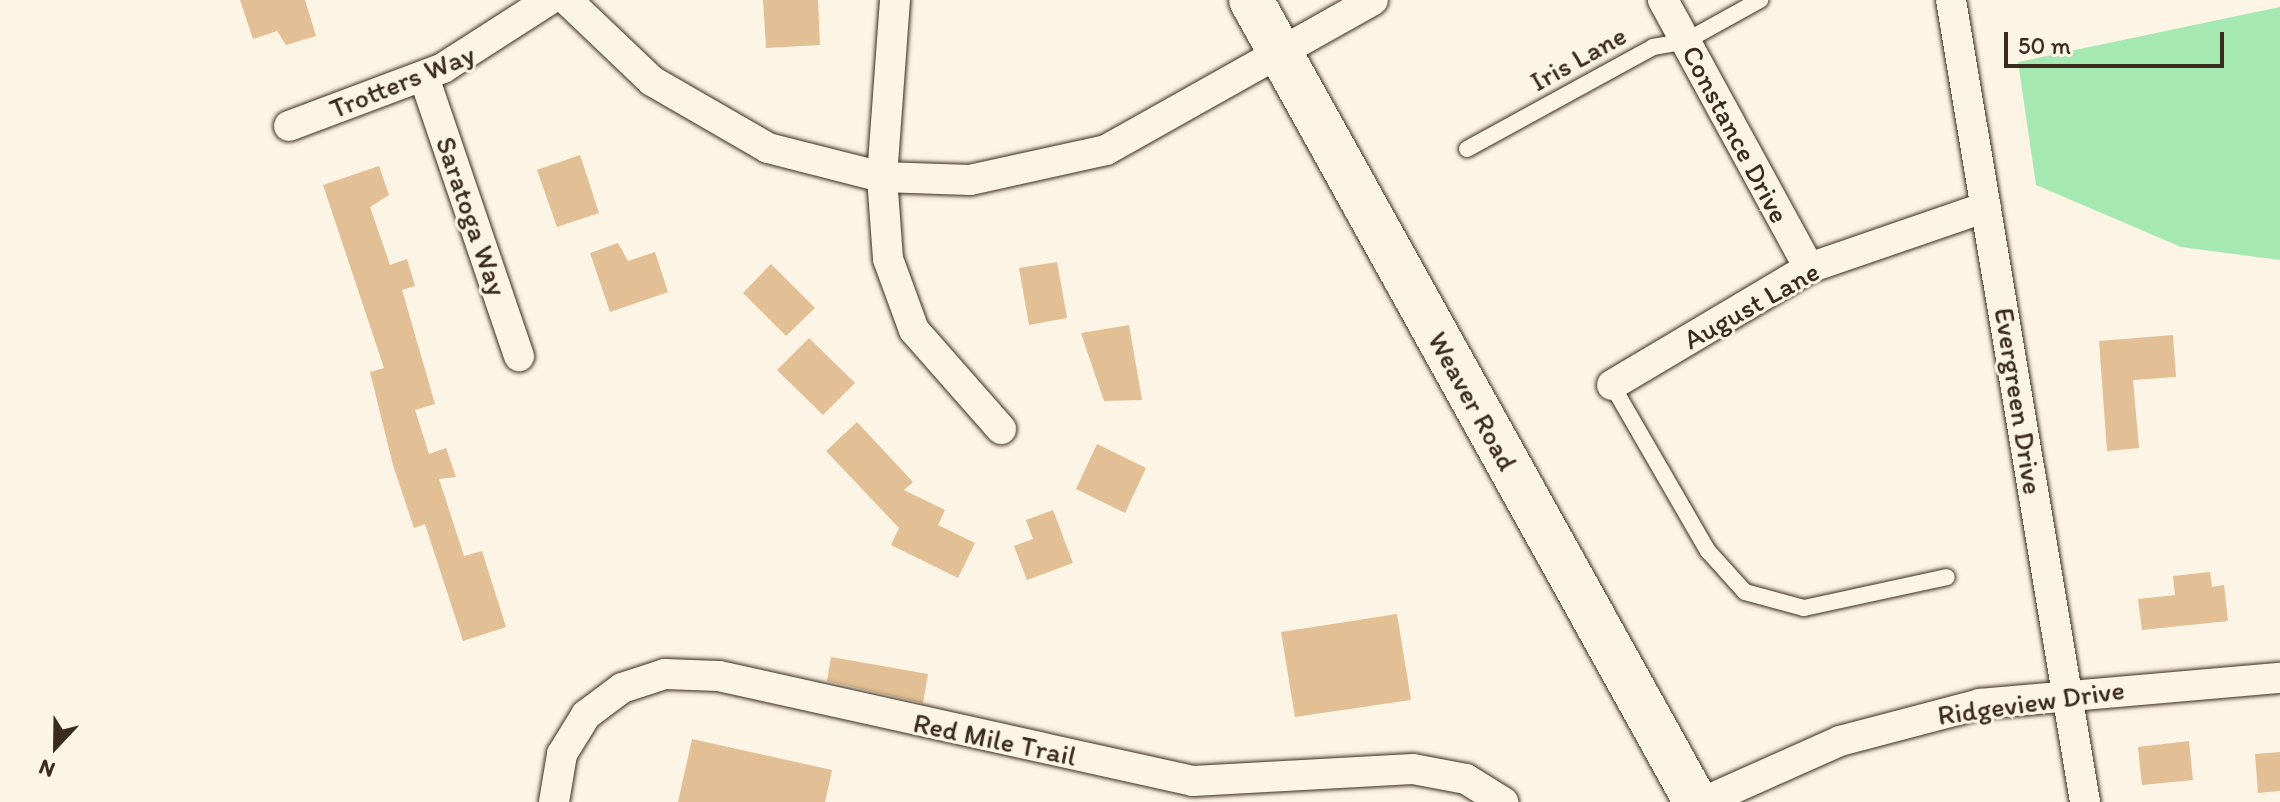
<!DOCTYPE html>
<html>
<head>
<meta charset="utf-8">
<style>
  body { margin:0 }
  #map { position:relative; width:2280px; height:802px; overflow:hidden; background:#fcf5e5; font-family:Itim,sans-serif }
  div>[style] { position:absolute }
  .green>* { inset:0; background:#a6e8b2 }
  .building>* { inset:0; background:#e2bf94 }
  .roads { filter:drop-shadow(0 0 2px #3b2a1e) drop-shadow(0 0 2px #3b2a1e) }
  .lane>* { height:16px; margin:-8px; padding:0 8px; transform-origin:8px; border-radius:8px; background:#fcf5e5 }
  .street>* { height:30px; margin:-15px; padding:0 15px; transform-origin:15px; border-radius:15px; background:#fcf5e5 }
  .secondary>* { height:44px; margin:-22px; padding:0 22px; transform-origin:22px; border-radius:22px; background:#fcf5e5 }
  span { translate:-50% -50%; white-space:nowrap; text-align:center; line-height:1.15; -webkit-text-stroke:6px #fcf5e5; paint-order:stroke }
  .street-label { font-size:28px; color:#3b2a1e }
  .north { position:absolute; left:16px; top:706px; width:80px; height:80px; -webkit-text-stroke:6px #fcf5e5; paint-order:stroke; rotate:202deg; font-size:22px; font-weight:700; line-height:32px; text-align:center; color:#3b2a1e }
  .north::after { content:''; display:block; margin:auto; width:28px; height:36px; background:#3b2a1e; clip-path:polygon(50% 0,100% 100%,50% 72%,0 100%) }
  .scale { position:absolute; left:2004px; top:32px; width:220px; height:36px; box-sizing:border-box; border:4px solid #3b2a1e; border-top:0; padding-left:10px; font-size:24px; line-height:28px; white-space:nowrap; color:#3b2a1e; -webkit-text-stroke:6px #fcf5e5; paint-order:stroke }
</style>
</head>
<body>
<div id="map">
  <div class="green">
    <div style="clip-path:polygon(2280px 7px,2280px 260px,2181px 247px,2036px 185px,2018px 62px)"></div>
  </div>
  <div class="building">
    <div style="clip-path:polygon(240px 0,305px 0,316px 36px,286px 45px,277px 31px,253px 39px)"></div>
    <div style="clip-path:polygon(763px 0,818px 0,820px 45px,766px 48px)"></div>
    <div style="clip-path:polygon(580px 155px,599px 213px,557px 227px,537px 170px)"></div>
    <div style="clip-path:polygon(379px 166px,389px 195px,370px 207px,390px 265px,407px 259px,415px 286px,402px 290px,435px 404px,415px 410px,429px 454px,446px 448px,456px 477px,439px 479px,464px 556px,482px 551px,506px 627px,463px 641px,425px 524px,414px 528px,393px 465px,370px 372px,384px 368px,323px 185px)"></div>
    <div style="clip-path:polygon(618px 243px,628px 261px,655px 252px,668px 292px,610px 312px,590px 253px)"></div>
    <div style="clip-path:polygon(1057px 262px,1067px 318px,1029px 325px,1019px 268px)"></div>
    <div style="clip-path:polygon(771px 264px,815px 308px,786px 336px,743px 293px)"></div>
    <div style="clip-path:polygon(1129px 325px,1142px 400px,1104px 401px,1081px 333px)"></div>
    <div style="clip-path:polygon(2173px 335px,2176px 377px,2133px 380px,2139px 448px,2107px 451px,2099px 341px)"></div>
    <div style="clip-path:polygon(809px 338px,855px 383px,823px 415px,777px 370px)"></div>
    <div style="clip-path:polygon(857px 422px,913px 482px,904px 490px,945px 510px,938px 525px,975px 543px,958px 578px,891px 545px,899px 528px,826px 451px)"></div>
    <div style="clip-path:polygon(1097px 444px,1146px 468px,1125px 513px,1076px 489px)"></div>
    <div style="clip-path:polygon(1053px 510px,1073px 563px,1027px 580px,1014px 546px,1033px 539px,1026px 520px)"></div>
    <div style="clip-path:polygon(2210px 572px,2212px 587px,2224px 585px,2228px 621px,2142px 630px,2138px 599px,2175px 595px,2173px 576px)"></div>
    <div style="clip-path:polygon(1397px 614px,1411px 700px,1295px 717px,1281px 632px)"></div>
    <div style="clip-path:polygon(831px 657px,928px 674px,923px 703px,827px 681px)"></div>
    <div style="clip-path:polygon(692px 739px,832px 770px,825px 802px,678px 802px)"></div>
    <div style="clip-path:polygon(2189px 741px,2193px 780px,2142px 785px,2138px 747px)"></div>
    <div style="clip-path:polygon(2280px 752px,2280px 791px,2258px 793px,2255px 754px)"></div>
  </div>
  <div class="roads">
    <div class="lane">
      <div style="left:1467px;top:149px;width:212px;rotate:-28.7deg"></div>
      <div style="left:1653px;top:47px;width:34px;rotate:-10deg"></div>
      <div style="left:1686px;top:41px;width:85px;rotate:-29deg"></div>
      <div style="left:1612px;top:385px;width:192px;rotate:60deg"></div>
      <div style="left:1708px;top:551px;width:55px;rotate:47.9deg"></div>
      <div style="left:1745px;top:592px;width:61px;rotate:15.2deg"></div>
      <div style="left:1804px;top:608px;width:146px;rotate:-12.2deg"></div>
    </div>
    <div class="street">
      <div style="left:567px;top:0;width:117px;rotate:43.6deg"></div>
      <div style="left:652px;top:81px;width:134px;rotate:30deg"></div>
      <div style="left:768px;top:148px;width:118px;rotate:14.3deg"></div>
      <div style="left:882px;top:177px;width:88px;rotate:2deg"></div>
      <div style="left:970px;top:180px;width:139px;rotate:-12.4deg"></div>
      <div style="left:1106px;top:150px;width:306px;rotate:-29.3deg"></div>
      <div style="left:895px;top:0;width:177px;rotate:94.2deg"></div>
      <div style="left:882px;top:177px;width:82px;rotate:85.8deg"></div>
      <div style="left:888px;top:259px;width:76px;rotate:69.9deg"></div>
      <div style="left:914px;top:330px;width:132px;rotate:48.7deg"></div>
      <div style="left:1663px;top:0;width:305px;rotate:61.4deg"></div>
      <div style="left:1951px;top:0;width:813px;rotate:80.51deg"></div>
      <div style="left:424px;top:77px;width:295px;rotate:71.2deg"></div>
      <div style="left:289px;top:126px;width:165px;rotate:-20.6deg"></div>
      <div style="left:443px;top:68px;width:126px;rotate:-32.7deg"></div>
      <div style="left:1612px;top:385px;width:229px;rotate:-30.7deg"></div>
      <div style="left:1809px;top:268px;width:187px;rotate:-19deg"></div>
      <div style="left:554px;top:802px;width:49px;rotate:-80.5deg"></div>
      <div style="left:562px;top:754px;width:46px;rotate:-58.4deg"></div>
      <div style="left:586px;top:715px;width:45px;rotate:-36.9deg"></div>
      <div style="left:622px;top:688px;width:45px;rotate:-18deg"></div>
      <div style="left:665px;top:674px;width:54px;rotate:2.1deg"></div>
      <div style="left:719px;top:676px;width:485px;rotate:12.5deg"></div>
      <div style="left:1193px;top:781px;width:220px;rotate:-3.1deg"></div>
      <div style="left:1413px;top:769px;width:54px;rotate:10.7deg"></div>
      <div style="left:1466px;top:779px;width:44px;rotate:31.9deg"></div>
      <div style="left:1703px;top:802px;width:150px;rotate:-24deg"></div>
      <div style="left:1840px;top:741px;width:145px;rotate:-14.8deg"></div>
      <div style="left:1980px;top:704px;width:301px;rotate:-5deg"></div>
    </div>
    <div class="secondary">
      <div style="left:1251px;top:0;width:917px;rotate:60.98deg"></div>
    </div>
  </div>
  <div class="street-label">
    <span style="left:1578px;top:58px;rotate:-29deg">Iris Lane</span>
    <span style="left:402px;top:81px;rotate:-22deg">Trotters Way</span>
    <span style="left:1736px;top:134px;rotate:62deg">Constance Drive</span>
    <span style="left:472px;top:216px;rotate:71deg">Saratoga Way</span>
    <span style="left:1751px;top:305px;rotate:-29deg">August Lane</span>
    <span style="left:1473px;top:401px;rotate:61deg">Weaver Road</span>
    <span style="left:2019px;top:401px;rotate:81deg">Evergreen Drive</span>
    <span style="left:2031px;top:702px;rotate:-8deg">Ridgeview Drive</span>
    <span style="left:995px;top:739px;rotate:12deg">Red Mile Trail</span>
  </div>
  <div class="north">N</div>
  <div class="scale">50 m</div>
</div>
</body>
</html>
